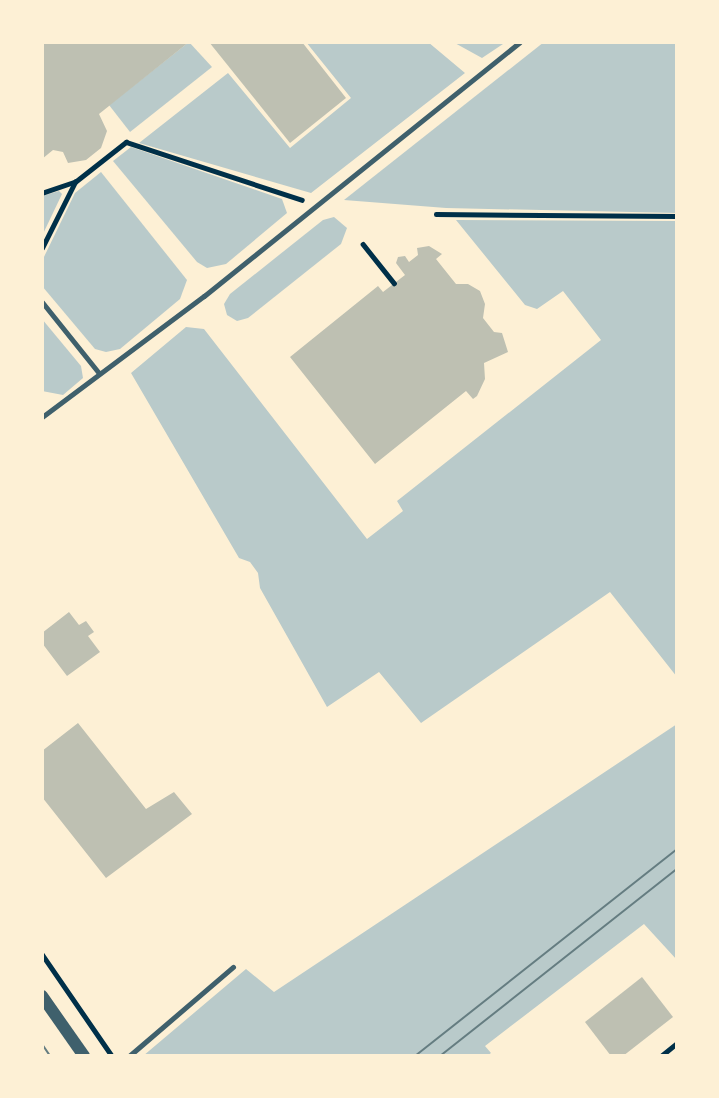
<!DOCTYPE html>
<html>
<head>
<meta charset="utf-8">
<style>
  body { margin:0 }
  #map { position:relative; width:719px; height:1098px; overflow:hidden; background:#fdf0d5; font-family:"Libre Baskerville",serif }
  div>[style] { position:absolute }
  .green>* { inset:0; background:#b9caca }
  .building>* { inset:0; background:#bec0b2 }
  .path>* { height:4.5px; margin:-2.25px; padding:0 2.25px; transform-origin:2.25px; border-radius:2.25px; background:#003049 }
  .service>* { height:5px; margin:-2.5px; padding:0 2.5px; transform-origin:2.5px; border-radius:2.5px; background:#3f606c }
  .tertiary>* { height:12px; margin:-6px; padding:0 6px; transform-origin:6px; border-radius:6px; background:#3f606c }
  .tram>* { height:2px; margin:-1px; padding:0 1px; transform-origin:1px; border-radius:1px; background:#657d81 }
  span { translate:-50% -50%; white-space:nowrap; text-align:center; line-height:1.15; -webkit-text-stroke:7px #fdf0d5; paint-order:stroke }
  .frame { position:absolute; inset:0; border:44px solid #fdf0d5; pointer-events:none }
</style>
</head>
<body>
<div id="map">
  <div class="green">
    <div style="clip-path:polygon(189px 42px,212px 67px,130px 132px,109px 105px)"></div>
    <div style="clip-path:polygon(306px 42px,428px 42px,465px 73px,311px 193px,139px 143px,228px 73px,290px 148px,351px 98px)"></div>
    <div style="clip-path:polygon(453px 42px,506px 42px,482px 58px)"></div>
    <div style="clip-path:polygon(544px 42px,677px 42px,677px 213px,446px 208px,344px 200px)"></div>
    <div style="clip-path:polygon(131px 147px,282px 199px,287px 213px,226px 264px,207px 268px,197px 262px,113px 161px)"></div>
    <div style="clip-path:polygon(101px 172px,187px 280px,180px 299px,120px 349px,106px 352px,95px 349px,42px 286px,42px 261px,75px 193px)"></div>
    <div style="clip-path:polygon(59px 191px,62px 194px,42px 236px,42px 196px)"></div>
    <div style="clip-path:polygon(334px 217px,347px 228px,341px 244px,248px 318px,237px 321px,227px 315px,224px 304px,230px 294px,323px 220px)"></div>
    <div style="clip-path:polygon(456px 220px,677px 221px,677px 677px,610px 592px,421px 723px,379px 672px,327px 707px,260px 588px,258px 573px,250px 562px,239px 558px,131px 373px,186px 327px,204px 329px,367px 539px,403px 511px,397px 501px,601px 340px,563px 291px,537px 309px,525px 305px)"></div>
    <div style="clip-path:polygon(42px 319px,81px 366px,83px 378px,63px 395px,42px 391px)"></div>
    <div style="clip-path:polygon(677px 724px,677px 960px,644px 924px,485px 1046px,491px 1053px,487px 1056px,143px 1056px,246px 969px,274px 992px)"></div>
  </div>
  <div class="building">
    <div style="clip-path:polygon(42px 42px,189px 42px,99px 114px,107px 131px,101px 148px,86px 160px,68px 163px,63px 152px,53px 150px,42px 159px)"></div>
    <div style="clip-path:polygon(209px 42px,302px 42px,346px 98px,290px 143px)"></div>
    <div style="clip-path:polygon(429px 246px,442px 254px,436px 259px,456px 284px,468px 284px,480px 291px,485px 304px,483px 318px,494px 332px,502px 333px,508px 352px,484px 363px,485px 379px,477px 396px,473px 399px,466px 391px,375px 464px,290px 357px,378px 286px,383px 292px,405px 275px,396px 263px,398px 257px,405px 256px,409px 262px,418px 255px,417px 248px)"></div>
    <div style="clip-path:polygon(69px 612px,79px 625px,86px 621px,94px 632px,88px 636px,100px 652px,67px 676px,42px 643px,42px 633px)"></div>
    <div style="clip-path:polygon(78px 723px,146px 809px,174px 792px,192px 814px,106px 878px,42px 797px,42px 751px)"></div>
    <div style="clip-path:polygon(642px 977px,673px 1017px,623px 1056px,611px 1056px,585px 1022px)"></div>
  </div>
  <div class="path">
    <div style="left:42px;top:193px;width:34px;rotate:-19deg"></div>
    <div style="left:436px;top:214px;width:241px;rotate:0.5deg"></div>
    <div style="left:363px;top:244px;width:50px;rotate:51.5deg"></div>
    <div style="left:42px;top:248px;width:74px;rotate:-63.4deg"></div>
    <div style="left:75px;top:182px;width:65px;rotate:-38.1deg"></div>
    <div style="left:126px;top:142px;width:185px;rotate:18.2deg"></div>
    <div style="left:42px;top:954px;width:124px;rotate:55.5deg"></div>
    <div style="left:661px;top:1056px;width:21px;rotate:-39deg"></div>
  </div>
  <div class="service">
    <div style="left:42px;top:302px;width:90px;rotate:51.3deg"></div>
    <div style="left:42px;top:417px;width:202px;rotate:-36.8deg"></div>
    <div style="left:204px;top:296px;width:405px;rotate:-38.8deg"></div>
    <div style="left:129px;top:1056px;width:137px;rotate:-40.6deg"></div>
  </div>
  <div class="tertiary">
    <div style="left:42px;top:996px;width:73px;rotate:55deg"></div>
  </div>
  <div class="tram">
    <div style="left:42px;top:1044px;width:14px;rotate:56deg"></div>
    <div style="left:415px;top:1056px;width:334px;rotate:-38.3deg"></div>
    <div style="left:440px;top:1056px;width:302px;rotate:-38.3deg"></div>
  </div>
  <div class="frame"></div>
</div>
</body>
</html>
